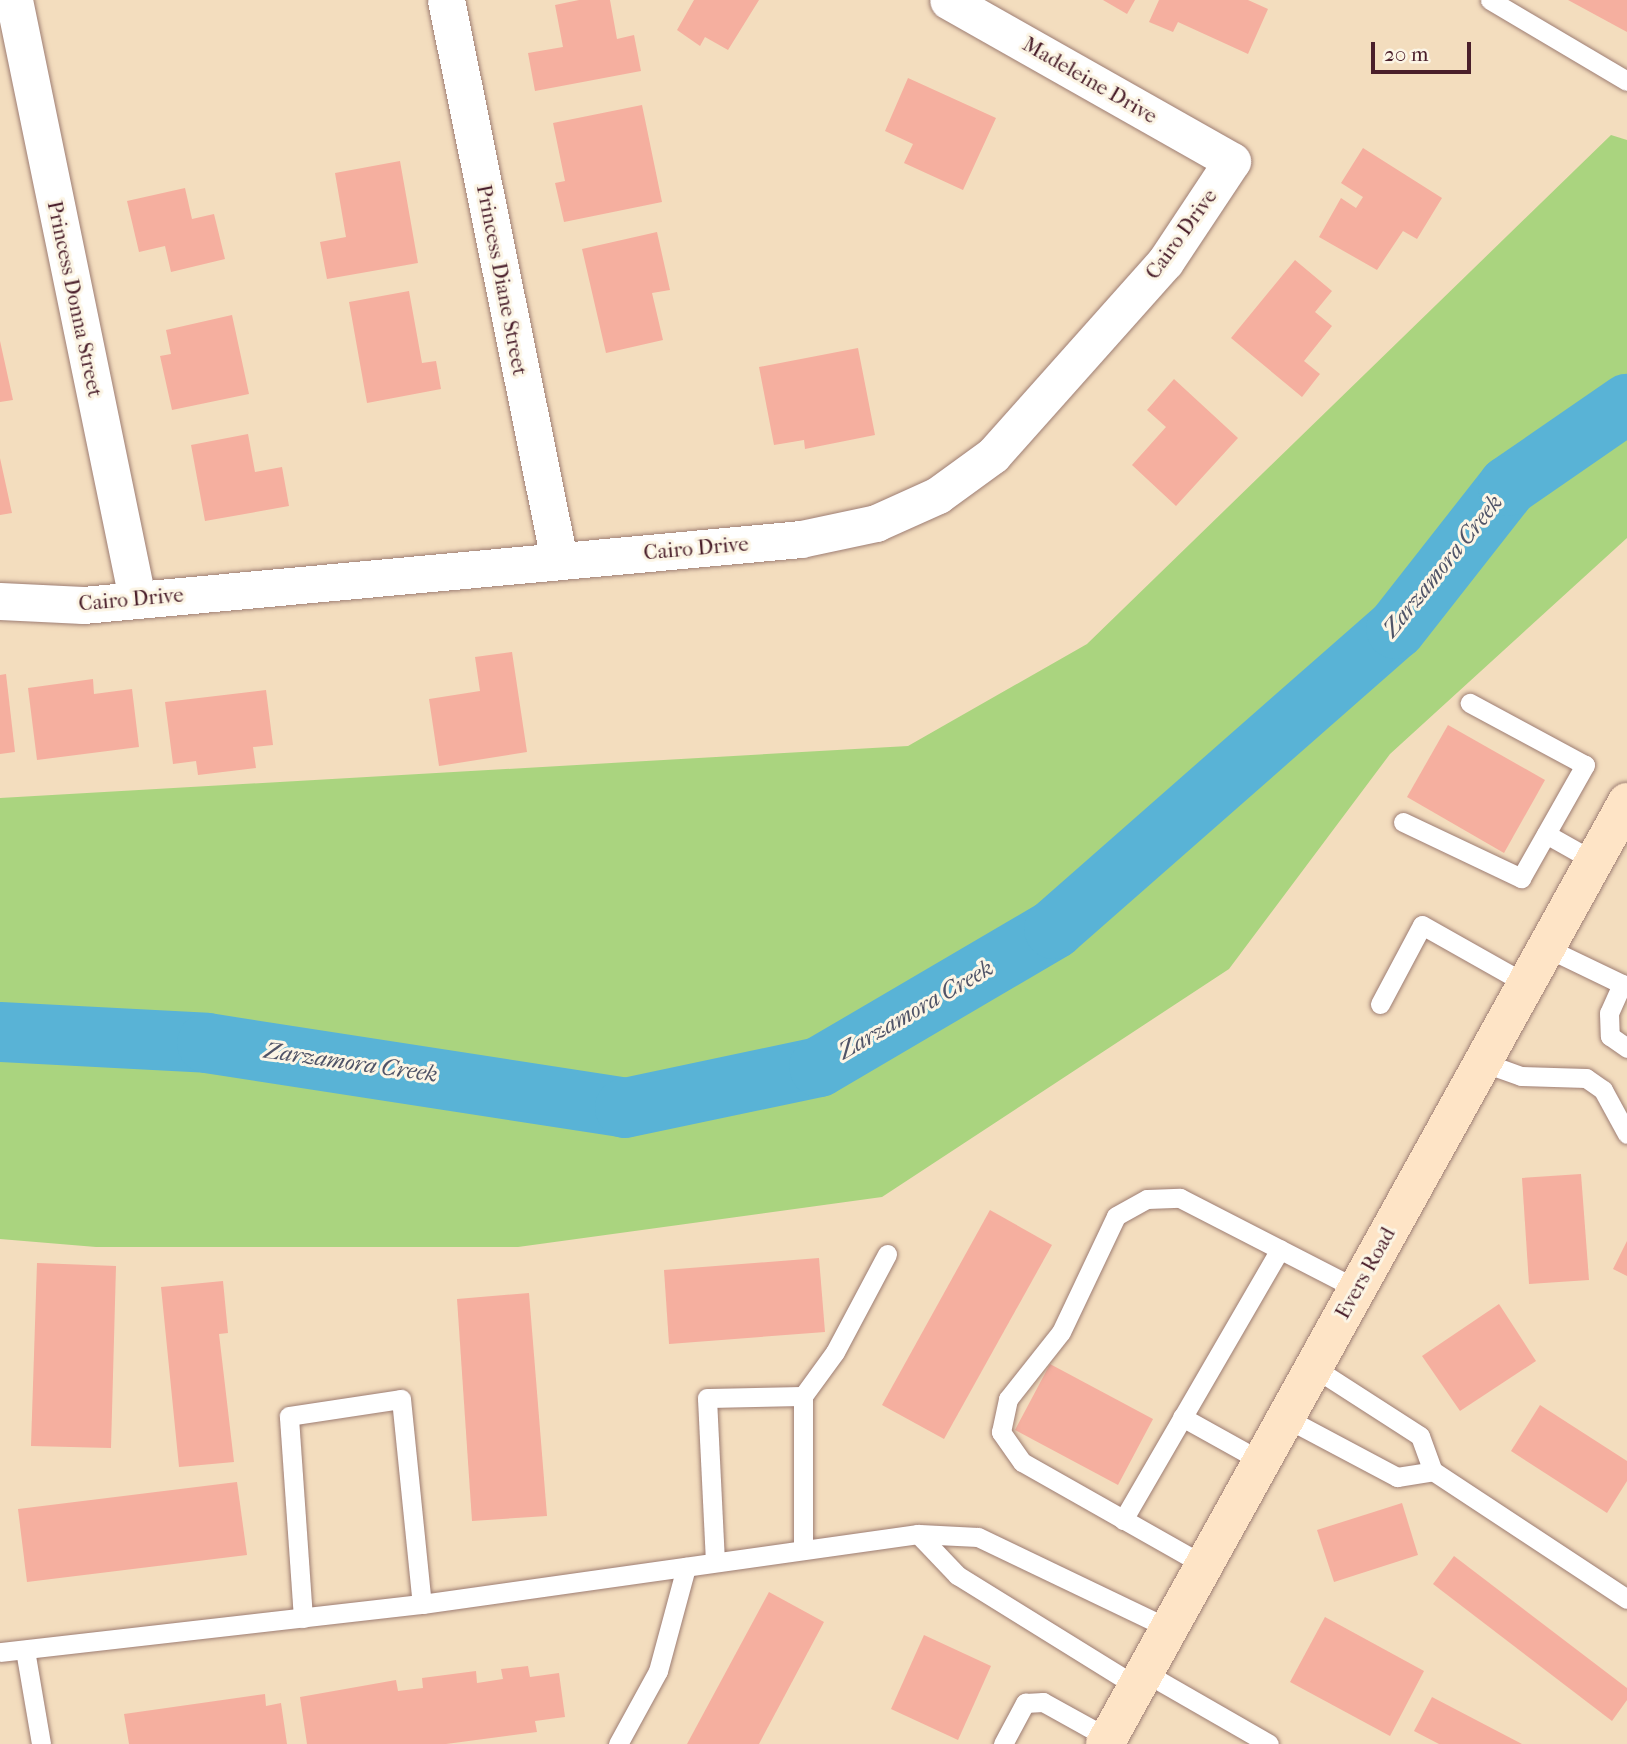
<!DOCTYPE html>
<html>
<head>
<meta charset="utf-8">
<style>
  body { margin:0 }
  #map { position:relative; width:1627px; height:1744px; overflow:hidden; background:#f3ddbe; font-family:"IM FELL French Canon",serif }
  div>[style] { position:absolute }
  .green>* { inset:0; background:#aad47f }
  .river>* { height:60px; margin:-30px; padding:0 30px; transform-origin:30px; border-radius:30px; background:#59b3d6 }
  .building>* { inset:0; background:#f5af9f }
  .roads { filter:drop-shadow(0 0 2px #9e7e74) drop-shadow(0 0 2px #9e7e74) }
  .service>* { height:19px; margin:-9.5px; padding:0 9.5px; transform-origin:9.5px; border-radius:9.5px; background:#fff }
  .minor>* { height:37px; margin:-18.5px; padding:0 18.5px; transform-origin:18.5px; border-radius:18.5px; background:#fff }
  .secondary>* { height:38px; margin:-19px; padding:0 19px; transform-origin:19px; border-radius:19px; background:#fee4c6 }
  span { translate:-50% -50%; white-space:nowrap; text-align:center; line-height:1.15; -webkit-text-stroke:6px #fcf5e5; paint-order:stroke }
  .street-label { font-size:21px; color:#4a1f2b }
  .water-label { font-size:23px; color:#4f5367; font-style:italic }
  .scale { position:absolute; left:1371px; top:42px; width:100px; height:32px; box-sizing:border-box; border:4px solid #4a1f2b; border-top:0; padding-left:9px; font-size:21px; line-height:24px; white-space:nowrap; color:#4a1f2b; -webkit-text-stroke:5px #fcf5e5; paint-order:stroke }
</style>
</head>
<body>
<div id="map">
  <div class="green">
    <div style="clip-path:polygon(1611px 135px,1627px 140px,1627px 538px,1390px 754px,1229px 969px,882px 1197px,518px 1247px,96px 1247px,0 1239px,0 798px,908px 746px,1087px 644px)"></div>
  </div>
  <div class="river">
    <div style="left:0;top:1032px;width:207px;rotate:3deg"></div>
    <div style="left:207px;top:1043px;width:423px;rotate:8.8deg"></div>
    <div style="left:625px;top:1108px;width:198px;rotate:-11.9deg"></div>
    <div style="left:819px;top:1067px;width:273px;rotate:-30.4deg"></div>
    <div style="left:1054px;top:929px;width:455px;rotate:-41.3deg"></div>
    <div style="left:1396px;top:629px;width:182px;rotate:-51.9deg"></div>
    <div style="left:1508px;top:486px;width:145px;rotate:-34.6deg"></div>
  </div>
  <div class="building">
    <div style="clip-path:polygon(579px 0,610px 0,617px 39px,634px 35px,641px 71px,535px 91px,528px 53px,563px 47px,555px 5px)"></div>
    <div style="clip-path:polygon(694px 0,759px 0,728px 50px,705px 37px,700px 46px,677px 30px)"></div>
    <div style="clip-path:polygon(1103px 0,1135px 0,1127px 14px)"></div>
    <div style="clip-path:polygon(1159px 0,1248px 0,1268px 9px,1248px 54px,1178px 22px,1173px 32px,1149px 22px)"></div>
    <div style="clip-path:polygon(1568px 0,1627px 0,1627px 32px)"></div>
    <div style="clip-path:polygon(908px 78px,996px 118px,963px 190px,904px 163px,913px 144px,885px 131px)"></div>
    <div style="clip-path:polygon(642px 105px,662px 202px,564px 222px,555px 183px,565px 181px,553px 123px)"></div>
    <div style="clip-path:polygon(1363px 148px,1442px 198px,1417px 239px,1403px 231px,1377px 270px,1319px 237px,1341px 198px,1356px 208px,1363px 197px,1341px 183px)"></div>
    <div style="clip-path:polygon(400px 161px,418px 263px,327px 279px,320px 242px,346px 237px,335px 173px)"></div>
    <div style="clip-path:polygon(185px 188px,192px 219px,214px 214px,225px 259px,171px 272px,165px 246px,139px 252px,127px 201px)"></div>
    <div style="clip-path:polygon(657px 232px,670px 290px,652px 293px,663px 340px,606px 353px,582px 249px)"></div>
    <div style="clip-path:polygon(1295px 260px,1332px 291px,1315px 312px,1332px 326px,1304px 361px,1320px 374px,1302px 397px,1231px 338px)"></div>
    <div style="clip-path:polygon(409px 291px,422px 363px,436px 361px,441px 389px,367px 403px,349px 302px)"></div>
    <div style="clip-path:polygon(232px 315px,249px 394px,172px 410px,160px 356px,171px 354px,166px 330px)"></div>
    <div style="clip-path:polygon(0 341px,13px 400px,0 402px)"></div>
    <div style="clip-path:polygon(858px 348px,875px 435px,805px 449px,804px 440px,774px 445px,759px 367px)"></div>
    <div style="clip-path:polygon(1174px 379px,1238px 438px,1176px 506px,1132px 465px,1166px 427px,1147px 410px)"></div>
    <div style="clip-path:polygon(248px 434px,255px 472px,282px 467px,289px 506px,205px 521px,191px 445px)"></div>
    <div style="clip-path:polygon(0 458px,12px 513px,0 515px)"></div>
    <div style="clip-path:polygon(512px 652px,527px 752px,439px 766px,429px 699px,480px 691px,475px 657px)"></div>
    <div style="clip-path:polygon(6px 674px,15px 752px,0 754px,0 675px)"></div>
    <div style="clip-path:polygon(93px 679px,94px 694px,132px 689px,139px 747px,37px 760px,28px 688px)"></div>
    <div style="clip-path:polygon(266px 690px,273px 745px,253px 747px,256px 768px,198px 775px,196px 761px,173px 764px,165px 702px)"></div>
    <div style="clip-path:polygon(1448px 725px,1545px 780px,1504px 853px,1407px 797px)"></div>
    <div style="clip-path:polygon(1581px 1174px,1589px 1280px,1529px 1284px,1522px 1178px)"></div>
    <div style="clip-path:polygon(990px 1210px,1052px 1245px,944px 1439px,882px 1405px)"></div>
    <div style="clip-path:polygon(1627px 1241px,1627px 1276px,1613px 1269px)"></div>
    <div style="clip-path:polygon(819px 1258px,825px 1332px,669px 1344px,664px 1270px)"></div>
    <div style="clip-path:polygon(37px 1263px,116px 1266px,111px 1448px,31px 1446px)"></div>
    <div style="clip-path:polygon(223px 1281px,228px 1333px,219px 1334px,234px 1462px,179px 1467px,161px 1287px)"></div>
    <div style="clip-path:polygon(529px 1293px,547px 1516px,472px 1521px,457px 1299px)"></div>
    <div style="clip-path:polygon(1499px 1304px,1536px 1361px,1460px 1411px,1422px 1356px)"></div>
    <div style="clip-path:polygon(1050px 1364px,1153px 1419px,1118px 1485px,1015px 1430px)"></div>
    <div style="clip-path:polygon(1540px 1405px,1627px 1461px,1627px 1481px,1607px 1513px,1511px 1451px)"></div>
    <div style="clip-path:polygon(237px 1482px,247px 1555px,27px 1582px,18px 1509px)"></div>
    <div style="clip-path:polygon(1402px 1503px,1418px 1555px,1334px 1582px,1317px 1530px)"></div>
    <div style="clip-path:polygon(1454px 1556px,1627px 1688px,1627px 1700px,1612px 1721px,1433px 1584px)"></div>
    <div style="clip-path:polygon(769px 1592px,824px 1622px,759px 1744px,687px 1744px)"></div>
    <div style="clip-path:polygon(1325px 1617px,1424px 1671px,1390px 1736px,1290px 1682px)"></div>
    <div style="clip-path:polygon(924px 1635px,991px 1666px,958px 1740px,891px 1709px)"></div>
    <div style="clip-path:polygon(528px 1666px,530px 1677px,559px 1673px,565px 1717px,535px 1721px,537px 1732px,446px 1744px,307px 1744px,300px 1697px,396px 1680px,398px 1691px,423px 1688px,422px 1678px,476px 1671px,477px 1683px,503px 1679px,501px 1669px)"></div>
    <div style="clip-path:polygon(265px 1694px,266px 1706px,281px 1703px,287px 1744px,129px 1744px,124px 1714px)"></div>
    <div style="clip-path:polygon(1432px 1697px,1522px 1744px,1439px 1744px,1414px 1731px)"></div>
  </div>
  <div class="roads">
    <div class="service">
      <div style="left:1490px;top:0;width:159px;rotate:30.6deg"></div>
      <div style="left:1403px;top:822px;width:131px;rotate:25.4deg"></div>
      <div style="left:1521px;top:878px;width:130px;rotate:-60.5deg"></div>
      <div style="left:1585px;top:765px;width:131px;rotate:-151.7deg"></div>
      <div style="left:1546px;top:834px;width:55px;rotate:29.4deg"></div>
      <div style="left:1545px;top:947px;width:85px;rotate:25.7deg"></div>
      <div style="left:1622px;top:984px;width:32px;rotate:114deg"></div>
      <div style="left:1609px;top:1013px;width:23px;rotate:88deg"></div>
      <div style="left:1610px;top:1036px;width:21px;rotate:35deg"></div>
      <div style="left:1380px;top:1004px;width:89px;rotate:-62deg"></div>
      <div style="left:1422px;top:925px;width:118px;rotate:29.4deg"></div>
      <div style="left:1482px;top:1062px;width:41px;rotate:19.7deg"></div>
      <div style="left:1521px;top:1076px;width:65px;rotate:1.8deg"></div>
      <div style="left:1586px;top:1078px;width:21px;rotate:35deg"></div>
      <div style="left:1603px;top:1090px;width:50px;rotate:61.4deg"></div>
      <div style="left:1313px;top:1367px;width:127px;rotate:32.8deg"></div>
      <div style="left:1420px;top:1436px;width:37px;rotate:70deg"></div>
      <div style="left:1433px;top:1471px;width:232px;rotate:33.4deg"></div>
      <div style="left:803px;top:1396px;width:54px;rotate:-54deg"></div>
      <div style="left:835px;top:1352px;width:111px;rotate:-62deg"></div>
      <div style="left:1182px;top:1417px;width:90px;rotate:29.1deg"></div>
      <div style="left:1286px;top:1418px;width:126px;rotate:28deg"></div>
      <div style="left:1397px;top:1477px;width:36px;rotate:-9deg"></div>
      <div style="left:1123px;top:1520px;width:313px;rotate:-59.9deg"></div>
      <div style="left:918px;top:1534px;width:57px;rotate:46.4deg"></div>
      <div style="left:957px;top:1575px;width:211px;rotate:31.8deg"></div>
      <div style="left:715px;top:1562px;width:164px;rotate:-92.8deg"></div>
      <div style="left:707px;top:1398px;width:96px;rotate:-1.2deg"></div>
      <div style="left:803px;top:1396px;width:154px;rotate:90deg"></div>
      <div style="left:1204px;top:1565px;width:209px;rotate:-150.5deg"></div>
      <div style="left:1022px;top:1462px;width:37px;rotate:-125deg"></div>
      <div style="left:1001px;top:1432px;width:34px;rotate:-78deg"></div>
      <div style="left:1008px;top:1399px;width:85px;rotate:-51.7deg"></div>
      <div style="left:1061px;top:1332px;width:128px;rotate:-64.6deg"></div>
      <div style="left:1116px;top:1216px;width:35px;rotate:-29deg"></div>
      <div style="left:1147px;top:1199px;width:33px;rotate:-2deg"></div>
      <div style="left:1180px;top:1198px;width:199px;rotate:27.2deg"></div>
      <div style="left:303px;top:1618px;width:202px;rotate:-94deg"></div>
      <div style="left:289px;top:1416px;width:113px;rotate:-8.6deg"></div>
      <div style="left:401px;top:1399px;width:206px;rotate:84.2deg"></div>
      <div style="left:25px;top:1650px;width:95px;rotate:80.3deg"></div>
      <div style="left:0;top:1652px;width:425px;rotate:-6.5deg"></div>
      <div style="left:422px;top:1604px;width:501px;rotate:-8.03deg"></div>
      <div style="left:918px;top:1534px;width:60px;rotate:2.9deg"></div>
      <div style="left:978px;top:1537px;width:211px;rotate:25.6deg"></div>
      <div style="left:1144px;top:1672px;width:144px;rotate:29.9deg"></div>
      <div style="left:618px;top:1744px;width:83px;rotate:-61.3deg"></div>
      <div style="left:658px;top:1671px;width:108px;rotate:-74.9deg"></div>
      <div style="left:1003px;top:1744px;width:47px;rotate:-61.8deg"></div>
      <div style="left:1025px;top:1703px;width:18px;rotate:-3deg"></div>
      <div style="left:1043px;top:1702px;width:74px;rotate:29deg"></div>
    </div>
    <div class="minor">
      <div style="left:14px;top:0;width:611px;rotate:78.38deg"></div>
      <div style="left:446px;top:0;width:571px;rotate:78.59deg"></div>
      <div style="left:0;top:601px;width:83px;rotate:2.8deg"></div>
      <div style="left:83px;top:605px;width:721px;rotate:-5.25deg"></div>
      <div style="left:801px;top:539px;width:77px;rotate:-12deg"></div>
      <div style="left:876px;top:523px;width:68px;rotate:-24.3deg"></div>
      <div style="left:938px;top:495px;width:68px;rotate:-36deg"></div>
      <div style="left:993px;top:455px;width:259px;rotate:-48.3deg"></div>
      <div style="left:1165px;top:262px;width:121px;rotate:-56.4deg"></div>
      <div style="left:1232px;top:161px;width:326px;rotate:-150.5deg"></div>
    </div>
    <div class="secondary">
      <div style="left:1105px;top:1744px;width:1077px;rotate:-61.01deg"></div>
    </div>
  </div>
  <div class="street-label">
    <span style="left:1090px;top:80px;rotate:30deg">Madeleine Drive</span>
    <span style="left:1181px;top:234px;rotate:-54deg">Cairo Drive</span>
    <span style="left:502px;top:280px;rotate:79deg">Princess Diane Street</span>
    <span style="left:75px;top:299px;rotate:78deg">Princess Donna Street</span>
    <span style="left:696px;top:548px;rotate:-5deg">Cairo Drive</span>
    <span style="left:131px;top:599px;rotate:-5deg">Cairo Drive</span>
    <span style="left:1365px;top:1273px;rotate:-61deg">Evers Road</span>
  </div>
  <div class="water-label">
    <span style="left:1443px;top:566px;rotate:-51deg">Zarzamora Creek</span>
    <span style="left:916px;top:1010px;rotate:-30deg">Zarzamora Creek</span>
    <span style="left:351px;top:1063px;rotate:8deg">Zarzamora Creek</span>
  </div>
  <div class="scale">20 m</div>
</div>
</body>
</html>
